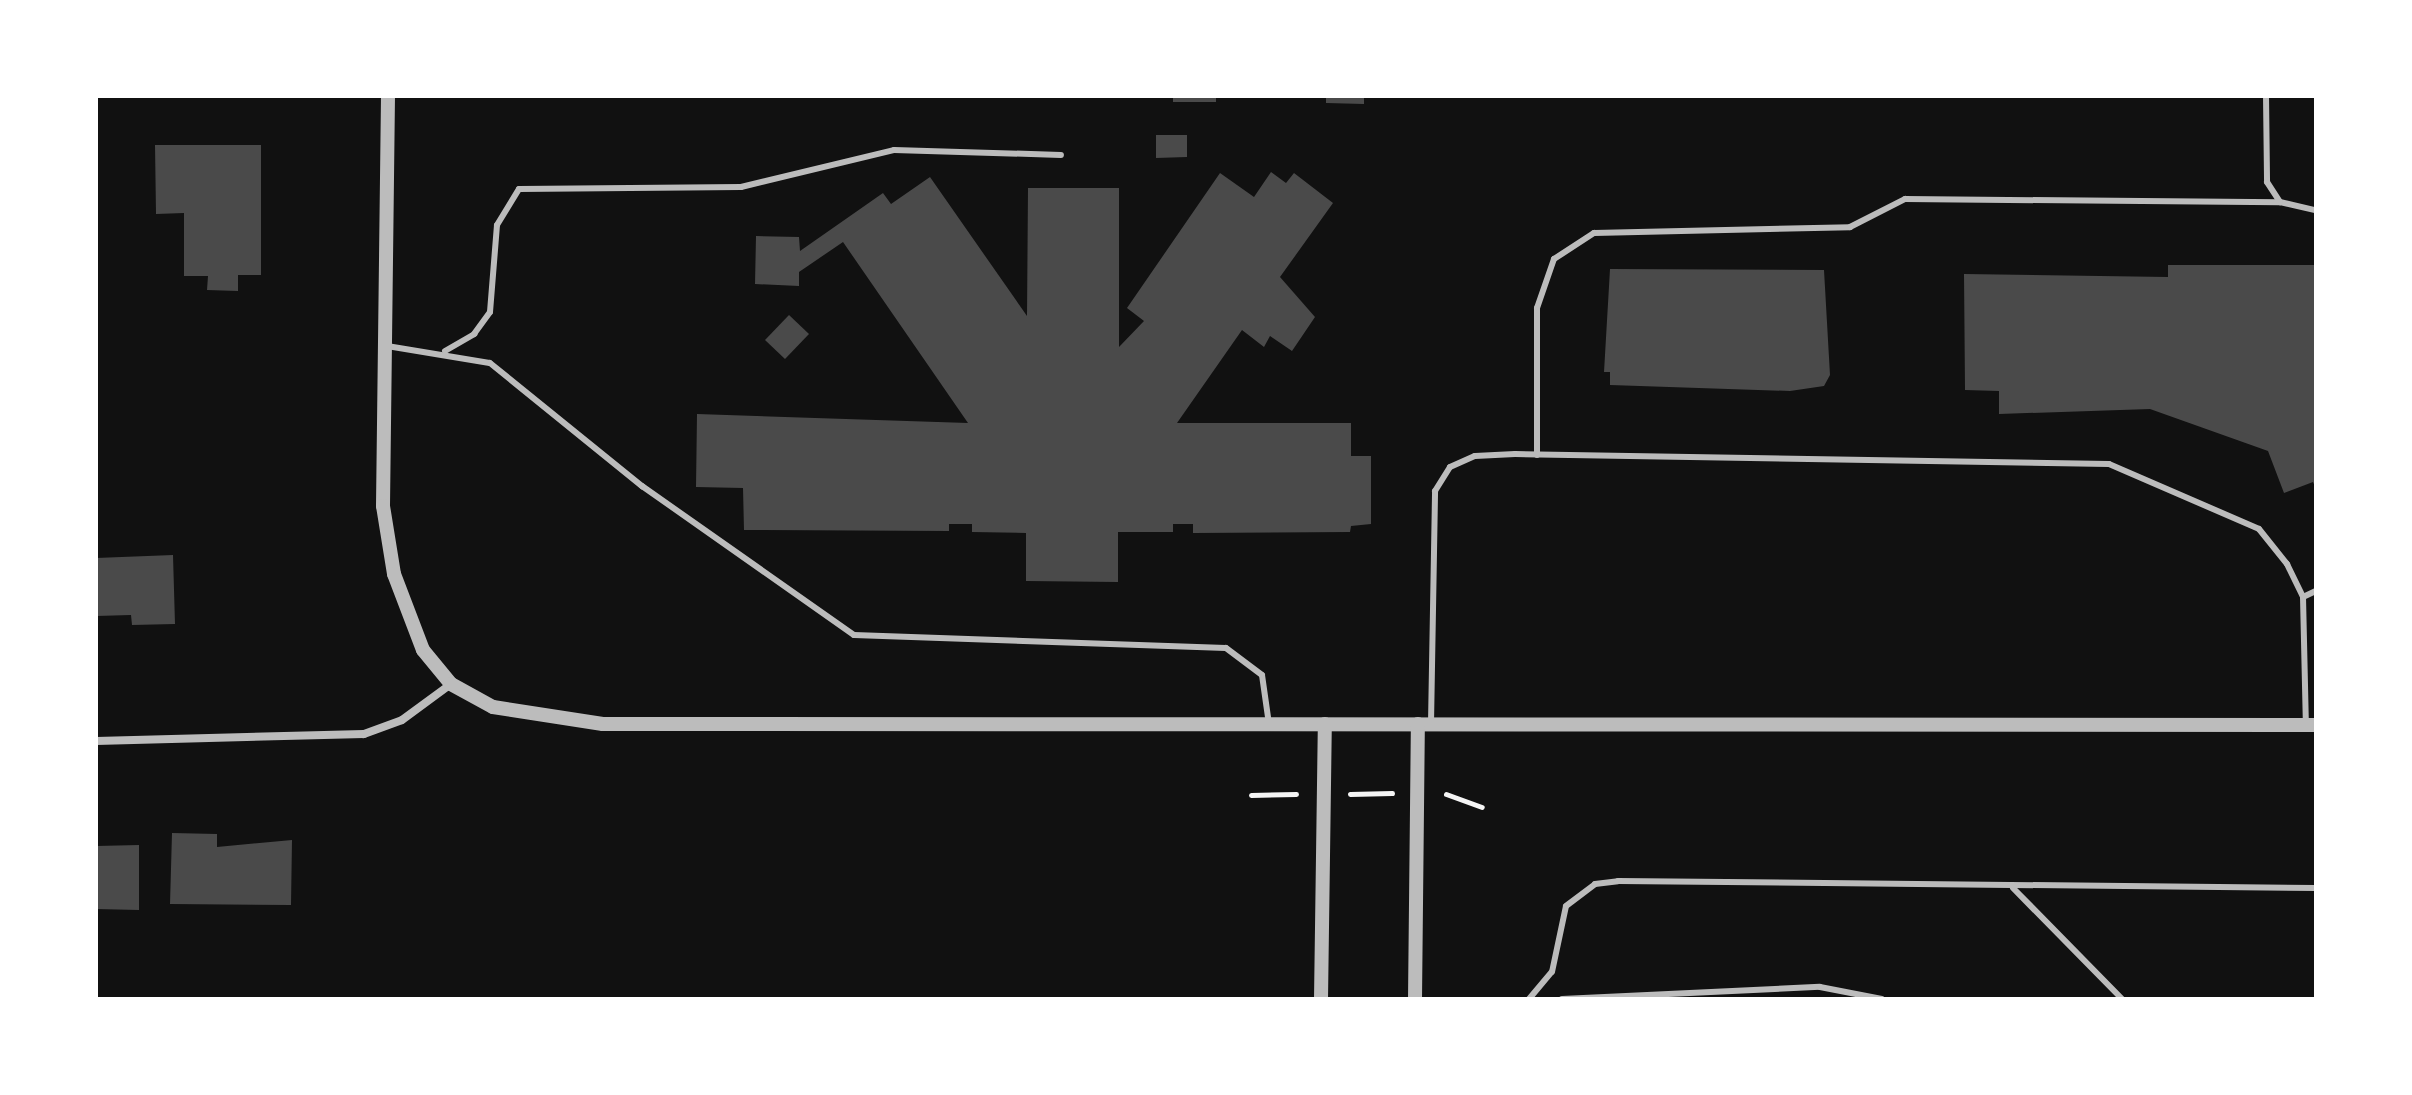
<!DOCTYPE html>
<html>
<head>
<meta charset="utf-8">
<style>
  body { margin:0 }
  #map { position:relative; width:2412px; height:1095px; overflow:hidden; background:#111; font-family:"Nunito Sans",sans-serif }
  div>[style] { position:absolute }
  .building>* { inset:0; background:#4a4a4a }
  .path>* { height:5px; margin:-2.5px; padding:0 2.5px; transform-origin:2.5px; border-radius:2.5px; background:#f5f5f5 }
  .service>* { height:6px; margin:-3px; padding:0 3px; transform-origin:3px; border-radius:3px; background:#bcbcbc }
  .minor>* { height:8px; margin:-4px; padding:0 4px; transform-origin:4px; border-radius:4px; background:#bcbcbc }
  .tertiary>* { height:14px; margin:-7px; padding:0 7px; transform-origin:7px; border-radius:7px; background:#bcbcbc }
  span { translate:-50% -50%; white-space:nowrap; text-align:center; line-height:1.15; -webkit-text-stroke:6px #fff; paint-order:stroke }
  .frame { position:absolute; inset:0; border:98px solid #fff; pointer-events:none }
</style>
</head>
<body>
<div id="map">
  <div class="building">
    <div style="clip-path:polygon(1173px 96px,1216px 96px,1216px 102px,1173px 102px)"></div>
    <div style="clip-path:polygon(1326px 96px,1364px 96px,1364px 104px,1326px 103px)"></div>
    <div style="clip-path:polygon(1156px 135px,1187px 135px,1187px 157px,1156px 158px)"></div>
    <div style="clip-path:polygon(155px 145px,261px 145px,261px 275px,238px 275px,238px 291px,207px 290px,208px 276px,184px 276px,184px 213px,156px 214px)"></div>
    <div style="clip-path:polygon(1271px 172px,1286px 183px,1294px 173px,1333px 203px,1280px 277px,1315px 317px,1292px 351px,1270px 336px,1264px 347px,1242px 330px,1177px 423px,1351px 423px,1351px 456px,1371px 456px,1371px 524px,1351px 526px,1350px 532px,1193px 533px,1193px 524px,1173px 524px,1173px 532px,1118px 532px,1118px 582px,1026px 581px,1026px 533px,972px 532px,972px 524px,949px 524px,949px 531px,744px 530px,743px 488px,696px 487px,697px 414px,968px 423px,843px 242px,799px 272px,799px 286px,755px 284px,756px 236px,799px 237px,800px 251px,883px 193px,891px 204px,930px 177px,1027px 316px,1028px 188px,1119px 188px,1119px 347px,1144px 321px,1127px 308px,1220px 173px,1254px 197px)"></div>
    <div style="clip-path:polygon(2168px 265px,2316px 265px,2316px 489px,2313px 482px,2284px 493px,2268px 451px,2150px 409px,1999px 414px,1999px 391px,1965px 390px,1964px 274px,2168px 277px)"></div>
    <div style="clip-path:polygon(1610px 269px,1824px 270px,1830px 375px,1824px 386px,1790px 391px,1610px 385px,1610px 372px,1604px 372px)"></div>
    <div style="clip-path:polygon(789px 315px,809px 334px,785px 359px,765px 340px)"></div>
    <div style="clip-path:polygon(173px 555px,175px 624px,132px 625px,131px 615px,96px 616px,96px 558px)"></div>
    <div style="clip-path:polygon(172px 833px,217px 834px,217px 847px,292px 840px,291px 905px,170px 904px)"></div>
    <div style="clip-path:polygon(139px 845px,139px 910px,96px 909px,96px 846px)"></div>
  </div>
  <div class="path">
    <div style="left:1350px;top:794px;width:42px;rotate:-1.4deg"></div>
    <div style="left:1446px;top:794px;width:38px;rotate:20deg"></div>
    <div style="left:1251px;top:795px;width:45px;rotate:-1.3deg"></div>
  </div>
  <div class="service">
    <div style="left:2266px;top:96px;width:86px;rotate:89.3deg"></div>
    <div style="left:2267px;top:182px;width:24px;rotate:57deg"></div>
    <div style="left:2280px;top:202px;width:37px;rotate:13deg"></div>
    <div style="left:387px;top:346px;width:104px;rotate:9.4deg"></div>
    <div style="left:490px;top:363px;width:196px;rotate:39deg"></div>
    <div style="left:642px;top:486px;width:259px;rotate:35.1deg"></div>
    <div style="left:854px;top:635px;width:372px;rotate:2deg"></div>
    <div style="left:1226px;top:648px;width:45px;rotate:36.9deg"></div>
    <div style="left:1262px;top:675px;width:49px;rotate:81.9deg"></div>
    <div style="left:445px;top:351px;width:34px;rotate:-30deg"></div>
    <div style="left:474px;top:334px;width:27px;rotate:-54deg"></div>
    <div style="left:490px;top:312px;width:87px;rotate:-85.4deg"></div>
    <div style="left:497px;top:225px;width:42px;rotate:-58.6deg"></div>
    <div style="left:519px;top:189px;width:222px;rotate:-0.5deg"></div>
    <div style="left:741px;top:187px;width:157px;rotate:-13.6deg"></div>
    <div style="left:894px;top:150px;width:167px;rotate:1.7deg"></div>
    <div style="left:1537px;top:455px;width:147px;rotate:-90deg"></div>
    <div style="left:1537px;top:308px;width:52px;rotate:-70.9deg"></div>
    <div style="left:1554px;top:259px;width:48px;rotate:-33deg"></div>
    <div style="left:1594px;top:233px;width:256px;rotate:-1.3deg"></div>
    <div style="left:1850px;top:227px;width:62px;rotate:-27deg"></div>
    <div style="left:1905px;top:199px;width:375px;rotate:0.5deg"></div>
    <div style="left:2303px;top:597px;width:14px;rotate:-25deg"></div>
    <div style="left:1431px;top:724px;width:233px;rotate:-89deg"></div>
    <div style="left:1435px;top:491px;width:28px;rotate:-58deg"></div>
    <div style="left:1450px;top:467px;width:27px;rotate:-24deg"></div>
    <div style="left:1475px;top:456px;width:40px;rotate:-2.9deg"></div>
    <div style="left:1515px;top:454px;width:594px;rotate:0.96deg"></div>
    <div style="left:2109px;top:464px;width:163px;rotate:23.4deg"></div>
    <div style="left:2259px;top:529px;width:45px;rotate:51.3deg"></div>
    <div style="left:2287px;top:564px;width:37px;rotate:64deg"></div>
    <div style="left:2303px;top:597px;width:128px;rotate:88.7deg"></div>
    <div style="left:2013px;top:888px;width:156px;rotate:45.5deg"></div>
    <div style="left:1529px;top:999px;width:35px;rotate:-50deg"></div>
    <div style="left:1552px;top:972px;width:67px;rotate:-78deg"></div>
    <div style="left:1566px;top:906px;width:36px;rotate:-37deg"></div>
    <div style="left:1595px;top:884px;width:23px;rotate:-7deg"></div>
    <div style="left:1618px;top:881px;width:698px;rotate:0.57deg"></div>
    <div style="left:1562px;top:999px;width:258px;rotate:-2.7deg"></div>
    <div style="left:1820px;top:987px;width:63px;rotate:11deg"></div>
  </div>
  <div class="minor">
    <div style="left:96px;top:741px;width:268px;rotate:-1.5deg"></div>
    <div style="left:364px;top:734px;width:40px;rotate:-20.2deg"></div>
    <div style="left:402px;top:720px;width:61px;rotate:-36.3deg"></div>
  </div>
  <div class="tertiary">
    <div style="left:388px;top:96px;width:410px;rotate:90.7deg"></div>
    <div style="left:383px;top:506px;width:69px;rotate:80.8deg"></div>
    <div style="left:394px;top:574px;width:81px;rotate:69.1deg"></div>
    <div style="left:423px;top:650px;width:44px;rotate:50.5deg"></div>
    <div style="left:451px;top:684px;width:48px;rotate:28.7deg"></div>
    <div style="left:493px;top:707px;width:111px;rotate:8.8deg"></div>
    <div style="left:603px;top:724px;width:1713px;rotate:0.03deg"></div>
    <div style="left:1321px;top:999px;width:275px;rotate:-89.2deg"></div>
    <div style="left:1415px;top:999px;width:275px;rotate:-89.4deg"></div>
  </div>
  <div class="frame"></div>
</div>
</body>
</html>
